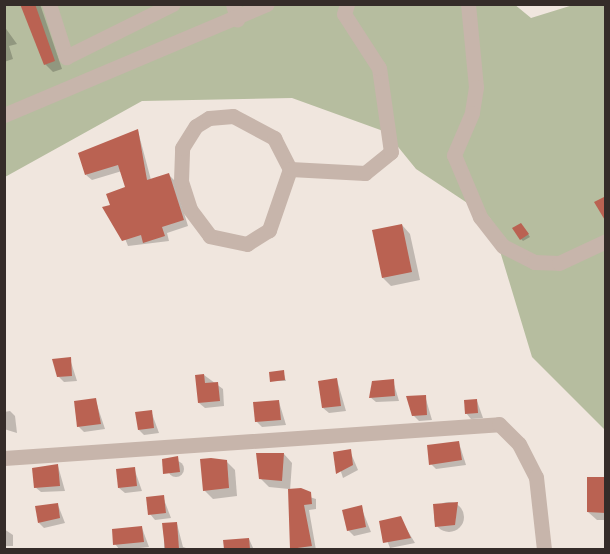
<!DOCTYPE html>
<html>
<head>
<meta charset="utf-8">
<style>
  body { margin:0 }
  #map { position:relative; width:610px; height:554px; overflow:hidden; background:#f0e6de; font-family:Rubik,sans-serif }
  div>[style] { position:absolute }
  .green>* { inset:0; background:#b6bd9f }
  .shadow>* { inset:0; background:#0003 }
  .round { border-radius:50% }
  .building>* { inset:0; background:#ba6252 }
  .minor>* { height:15px; margin:-7.5px; padding:0 7.5px; transform-origin:7.5px; border-radius:7.5px; background:#c7b5ab }
  span { translate:-50% -50%; white-space:nowrap; text-align:center; line-height:1.15; -webkit-text-stroke:6px #f8f0ea; paint-order:stroke }
  .frame { position:absolute; inset:0; border:6px solid #352c29; pointer-events:none }
</style>
</head>
<body>
<div id="map">
  <div class="green">
    <div style="clip-path:polygon(514px 4px,531px 18px,573px 5px,605px 5px,605px 430px,532px 357px,490px 218px,416px 169px,386px 132px,292px 98px,142px 101px,5px 177px,5px 5px)"></div>
  </div>
  <div class="shadow">
    <div style="clip-path:polygon(22px 4px,40px 4px,62px 69px,53px 72px,45px 64px)"></div>
    <div style="clip-path:polygon(4px 26px,17px 44px,9px 46px,13px 59px,4px 62px)"></div>
    <div style="clip-path:polygon(138px 131px,151px 180px,168px 174px,174px 180px,188px 226px,167px 233px,169px 241px,128px 246px,112px 206px,127px 188px,122px 171px,92px 180px,86px 175px)"></div>
    <div style="clip-path:polygon(402px 225px,410px 234px,420px 280px,391px 286px,383px 278px)"></div>
    <div style="clip-path:polygon(523px 227px,530px 237px,523px 241px,521px 239px)"></div>
    <div style="clip-path:polygon(70px 359px,77px 381px,64px 382px,58px 376px)"></div>
    <div style="clip-path:polygon(283px 372px,286px 381px,271px 381px)"></div>
    <div style="clip-path:polygon(204px 375px,223px 389px,224px 406px,205px 408px,199px 403px)"></div>
    <div style="clip-path:polygon(337px 380px,346px 411px,329px 413px,323px 408px)"></div>
    <div style="clip-path:polygon(393px 381px,399px 401px,376px 402px,370px 397px)"></div>
    <div style="clip-path:polygon(425px 396px,432px 420px,419px 421px,413px 415px)"></div>
    <div style="clip-path:polygon(95px 399px,105px 429px,84px 432px,78px 426px)"></div>
    <div style="clip-path:polygon(477px 401px,483px 418px,471px 419px,466px 413px)"></div>
    <div style="clip-path:polygon(279px 402px,286px 425px,262px 427px,256px 421px)"></div>
    <div style="clip-path:polygon(10px 411px,15px 416px,17px 433px,4px 429px,4px 412px)"></div>
    <div style="clip-path:polygon(151px 411px,159px 433px,144px 435px,139px 430px)"></div>
    <div style="clip-path:polygon(459px 443px,466px 465px,436px 469px,431px 464px)"></div>
    <div style="clip-path:polygon(350px 451px,358px 470px,343px 478px,335px 453px)"></div>
    <div style="clip-path:polygon(284px 454px,292px 463px,290px 491px,316px 499px,316px 509px,309px 510px,316px 550px,291px 549px,289px 489px,269px 487px,261px 479px)"></div>
    <div class="round" style="left:168px;top:461px;width:16px;height:16px"></div>
    <div style="clip-path:polygon(226px 461px,235px 470px,237px 496px,213px 499px,204px 490px)"></div>
    <div style="clip-path:polygon(58px 466px,65px 491px,41px 492px,35px 487px)"></div>
    <div style="clip-path:polygon(134px 468px,142px 491px,125px 493px,119px 488px)"></div>
    <div style="clip-path:polygon(606px 478px,606px 520px,597px 520px,588px 512px)"></div>
    <div style="clip-path:polygon(163px 497px,171px 518px,155px 520px,150px 514px)"></div>
    <div class="round" style="left:434px;top:502px;width:30px;height:30px"></div>
    <div style="clip-path:polygon(58px 505px,65px 523px,44px 528px,39px 523px)"></div>
    <div style="clip-path:polygon(361px 507px,371px 532px,354px 536px,348px 530px)"></div>
    <div style="clip-path:polygon(400px 518px,415px 543px,390px 548px,380px 522px)"></div>
    <div style="clip-path:polygon(177px 524px,183px 547px,192px 550px,164px 550px,164px 525px)"></div>
    <div style="clip-path:polygon(142px 528px,149px 547px,120px 550px,115px 544px)"></div>
    <div style="clip-path:polygon(4px 529px,13px 535px,13px 546px,4px 546px)"></div>
    <div style="clip-path:polygon(249px 539px,254px 550px,225px 550px,225px 541px)"></div>
  </div>
  <div class="building">
    <div style="clip-path:polygon(20px 4px,35px 4px,55px 61px,44px 65px)"></div>
    <div style="clip-path:polygon(138px 129px,147px 180px,169px 173px,184px 220px,162px 227px,165px 236px,143px 243px,141px 235px,122px 241px,102px 207px,110px 205px,106px 194px,125px 187px,118px 165px,85px 175px,78px 153px)"></div>
    <div style="clip-path:polygon(606px 196px,606px 222px,594px 202px)"></div>
    <div style="clip-path:polygon(521px 223px,529px 234px,520px 240px,512px 228px)"></div>
    <div style="clip-path:polygon(402px 224px,412px 272px,382px 278px,372px 230px)"></div>
    <div style="clip-path:polygon(71px 357px,72px 376px,57px 377px,52px 359px)"></div>
    <div style="clip-path:polygon(284px 370px,285px 380px,270px 382px,269px 372px)"></div>
    <div style="clip-path:polygon(204px 374px,205px 383px,218px 382px,220px 401px,198px 403px,195px 375px)"></div>
    <div style="clip-path:polygon(337px 378px,341px 406px,322px 408px,318px 381px)"></div>
    <div style="clip-path:polygon(394px 379px,395px 396px,369px 398px,372px 381px)"></div>
    <div style="clip-path:polygon(426px 395px,427px 415px,412px 416px,406px 396px)"></div>
    <div style="clip-path:polygon(96px 398px,101px 424px,77px 427px,74px 401px)"></div>
    <div style="clip-path:polygon(477px 399px,478px 413px,465px 414px,464px 400px)"></div>
    <div style="clip-path:polygon(279px 400px,281px 420px,255px 422px,253px 402px)"></div>
    <div style="clip-path:polygon(152px 410px,154px 428px,138px 430px,135px 412px)"></div>
    <div style="clip-path:polygon(459px 441px,462px 460px,429px 465px,427px 445px)"></div>
    <div style="clip-path:polygon(351px 449px,353px 465px,336px 474px,333px 452px)"></div>
    <div style="clip-path:polygon(256px 453px,284px 453px,282px 481px,259px 479px)"></div>
    <div style="clip-path:polygon(178px 456px,180px 472px,163px 474px,162px 459px)"></div>
    <div style="clip-path:polygon(211px 458px,227px 460px,229px 488px,203px 491px,200px 459px)"></div>
    <div style="clip-path:polygon(58px 464px,60px 486px,34px 488px,32px 468px)"></div>
    <div style="clip-path:polygon(135px 467px,137px 486px,118px 488px,116px 469px)"></div>
    <div style="clip-path:polygon(587px 477px,606px 477px,606px 513px,587px 512px)"></div>
    <div style="clip-path:polygon(301px 488px,311px 492px,312px 504px,304px 505px,312px 546px,290px 549px,288px 489px)"></div>
    <div style="clip-path:polygon(164px 495px,166px 513px,148px 515px,146px 497px)"></div>
    <div style="clip-path:polygon(458px 502px,455px 525px,435px 527px,433px 504px)"></div>
    <div style="clip-path:polygon(58px 503px,60px 518px,38px 523px,35px 506px)"></div>
    <div style="clip-path:polygon(362px 505px,366px 527px,347px 531px,342px 510px)"></div>
    <div style="clip-path:polygon(401px 516px,411px 538px,383px 543px,379px 521px)"></div>
    <div style="clip-path:polygon(177px 522px,179px 549px,165px 549px,162px 523px)"></div>
    <div style="clip-path:polygon(142px 526px,144px 542px,113px 545px,112px 529px)"></div>
    <div style="clip-path:polygon(249px 538px,250px 549px,224px 549px,223px 540px)"></div>
  </div>
  <div class="minor">
    <div style="left:49px;top:4px;width:56px;rotate:72.2deg"></div>
    <div style="left:66px;top:57px;width:119px;rotate:-26.4deg"></div>
    <div style="left:233px;top:4px;width:16px;rotate:75deg"></div>
    <div style="left:468px;top:4px;width:83px;rotate:84.5deg"></div>
    <div style="left:476px;top:87px;width:26px;rotate:99deg"></div>
    <div style="left:472px;top:113px;width:46px;rotate:113.2deg"></div>
    <div style="left:454px;top:155px;width:67px;rotate:67.2deg"></div>
    <div style="left:480px;top:217px;width:37px;rotate:52deg"></div>
    <div style="left:503px;top:246px;width:35px;rotate:27deg"></div>
    <div style="left:534px;top:262px;width:25px;rotate:2deg"></div>
    <div style="left:559px;top:263px;width:52px;rotate:-25.1deg"></div>
    <div style="left:4px;top:115px;width:285px;rotate:-22.9deg"></div>
    <div style="left:233px;top:116px;width:47px;rotate:28.2deg"></div>
    <div style="left:274px;top:138px;width:35px;rotate:63deg"></div>
    <div style="left:290px;top:169px;width:65px;rotate:109deg"></div>
    <div style="left:269px;top:230px;width:26px;rotate:148deg"></div>
    <div style="left:247px;top:244px;width:38px;rotate:-168deg"></div>
    <div style="left:210px;top:236px;width:34px;rotate:-127deg"></div>
    <div style="left:190px;top:209px;width:29px;rotate:-108deg"></div>
    <div style="left:181px;top:181px;width:33px;rotate:-88deg"></div>
    <div style="left:182px;top:148px;width:26px;rotate:-58deg"></div>
    <div style="left:196px;top:126px;width:15px;rotate:-32deg"></div>
    <div style="left:209px;top:118px;width:24px;rotate:-5deg"></div>
    <div style="left:290px;top:169px;width:75px;rotate:3.1deg"></div>
    <div style="left:365px;top:173px;width:33px;rotate:-39deg"></div>
    <div style="left:391px;top:152px;width:85px;rotate:-98.1deg"></div>
    <div style="left:379px;top:68px;width:64px;rotate:-122.9deg"></div>
    <div style="left:344px;top:14px;width:10px;rotate:-73deg"></div>
    <div style="left:4px;top:458px;width:496px;rotate:-3.9deg"></div>
    <div style="left:499px;top:424px;width:28px;rotate:45deg"></div>
    <div style="left:519px;top:444px;width:37px;rotate:63deg"></div>
    <div style="left:536px;top:477px;width:73px;rotate:83.7deg"></div>
  </div>
  <div class="frame"></div>
</div>
</body>
</html>
